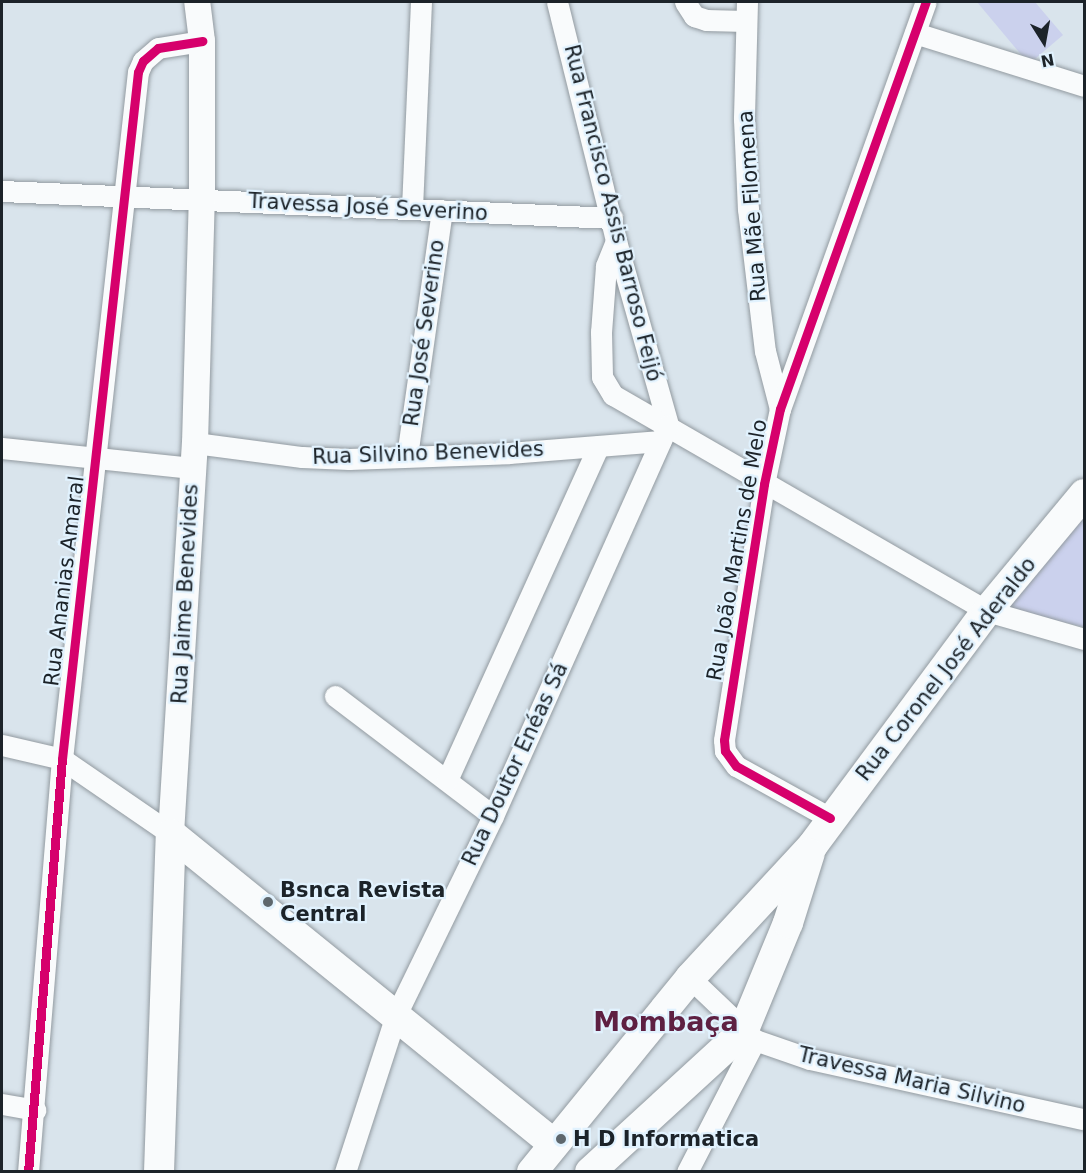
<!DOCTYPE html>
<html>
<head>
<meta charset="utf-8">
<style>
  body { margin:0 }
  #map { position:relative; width:1086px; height:1173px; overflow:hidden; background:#d9e4ec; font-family:"DejaVu Sans",sans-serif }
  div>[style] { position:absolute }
  .green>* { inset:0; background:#cbd1ed }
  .roads { filter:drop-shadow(0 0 2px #929aa0) drop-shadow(0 0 2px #929aa0) }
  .minor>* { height:21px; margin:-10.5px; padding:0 10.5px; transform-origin:10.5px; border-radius:10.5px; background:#f9fbfc }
  .tertiary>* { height:26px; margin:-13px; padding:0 13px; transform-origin:13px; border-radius:13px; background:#f9fbfc }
  .secondary>* { height:30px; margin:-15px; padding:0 15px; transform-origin:15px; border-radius:15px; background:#f9fbfc }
  .cycleway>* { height:9px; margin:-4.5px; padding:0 4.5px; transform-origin:4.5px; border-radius:4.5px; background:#d6006c }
  .dots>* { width:16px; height:16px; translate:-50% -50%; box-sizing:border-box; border:3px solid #e1f2fe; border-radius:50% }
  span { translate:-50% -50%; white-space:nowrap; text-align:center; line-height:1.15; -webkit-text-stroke:4.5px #e1f2fe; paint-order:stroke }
  .street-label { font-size:21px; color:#1c2329 }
  .poi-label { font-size:21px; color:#1c2329; font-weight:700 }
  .left { translate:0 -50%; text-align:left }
  .district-label { font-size:27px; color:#5e2042; font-weight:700 }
  .frame { position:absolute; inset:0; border:3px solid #1c2329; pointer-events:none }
  .north { position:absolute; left:1014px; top:12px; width:60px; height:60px; -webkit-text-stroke:4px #e1f2fe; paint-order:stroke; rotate:169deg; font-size:16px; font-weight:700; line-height:24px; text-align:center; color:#1c2329 }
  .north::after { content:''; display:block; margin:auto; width:21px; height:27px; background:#1c2329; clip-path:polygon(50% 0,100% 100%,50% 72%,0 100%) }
</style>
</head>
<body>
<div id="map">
  <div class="green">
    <div style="clip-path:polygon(977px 2px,1035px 2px,1063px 35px,1029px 64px)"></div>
    <div style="clip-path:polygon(1084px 512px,1084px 627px,1007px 609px)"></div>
  </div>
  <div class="roads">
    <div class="minor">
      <div style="left:557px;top:2px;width:246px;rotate:76.1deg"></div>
      <div style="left:616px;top:241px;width:191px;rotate:74.2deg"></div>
      <div style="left:685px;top:2px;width:17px;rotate:57deg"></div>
      <div style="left:694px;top:16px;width:13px;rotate:18deg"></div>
      <div style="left:706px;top:20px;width:40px;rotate:1.4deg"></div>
      <div style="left:747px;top:2px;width:117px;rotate:91.5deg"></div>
      <div style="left:744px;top:119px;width:90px;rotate:87.5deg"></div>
      <div style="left:748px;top:209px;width:143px;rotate:83.2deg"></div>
      <div style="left:765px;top:351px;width:60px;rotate:75.5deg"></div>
      <div style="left:915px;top:33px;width:177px;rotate:17.4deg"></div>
      <div style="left:2px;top:191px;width:611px;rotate:2.53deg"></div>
      <div style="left:412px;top:208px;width:206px;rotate:-87.5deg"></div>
      <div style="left:616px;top:241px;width:27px;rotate:112deg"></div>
      <div style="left:606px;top:266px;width:66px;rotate:94.3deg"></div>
      <div style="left:601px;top:332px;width:45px;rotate:88.7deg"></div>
      <div style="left:602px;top:377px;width:21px;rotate:59deg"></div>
      <div style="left:613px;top:395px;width:432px;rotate:30deg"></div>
      <div style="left:987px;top:611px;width:101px;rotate:16.1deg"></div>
      <div style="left:195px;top:443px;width:108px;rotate:7.5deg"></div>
      <div style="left:302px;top:457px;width:47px;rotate:2.4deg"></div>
      <div style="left:349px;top:459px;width:160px;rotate:-2.1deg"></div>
      <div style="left:509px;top:453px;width:152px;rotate:-4.5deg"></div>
      <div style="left:2px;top:448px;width:191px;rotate:6deg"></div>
      <div style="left:407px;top:456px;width:248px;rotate:-81.9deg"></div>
      <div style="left:335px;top:696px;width:198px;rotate:37.2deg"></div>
      <div style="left:2px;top:745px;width:62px;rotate:13.1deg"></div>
      <div style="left:62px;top:759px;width:132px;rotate:34.5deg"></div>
      <div style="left:447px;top:780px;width:366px;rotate:-65.6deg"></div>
      <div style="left:830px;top:818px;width:107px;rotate:-151deg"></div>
      <div style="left:736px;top:766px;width:19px;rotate:-126deg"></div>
      <div style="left:725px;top:751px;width:11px;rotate:-95deg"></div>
      <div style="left:724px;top:740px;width:259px;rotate:-81.1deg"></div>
      <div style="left:764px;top:484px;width:77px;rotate:-78deg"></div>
      <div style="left:780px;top:409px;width:432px;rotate:-70.3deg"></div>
      <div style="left:690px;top:978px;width:90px;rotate:43.6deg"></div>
      <div style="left:755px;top:1040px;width:58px;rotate:19.1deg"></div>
      <div style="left:810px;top:1059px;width:280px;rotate:12.4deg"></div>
      <div style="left:2px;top:1104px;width:34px;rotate:10deg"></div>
      <div style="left:28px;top:1172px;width:414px;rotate:-85.3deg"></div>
      <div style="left:62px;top:759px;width:691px;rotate:-83.69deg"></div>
      <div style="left:138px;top:72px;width:12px;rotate:-66deg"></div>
      <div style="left:143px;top:61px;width:20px;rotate:-41deg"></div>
      <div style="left:158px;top:48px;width:45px;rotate:-9deg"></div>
      <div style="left:345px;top:1172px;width:165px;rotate:-72deg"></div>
      <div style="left:396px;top:1015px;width:221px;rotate:-64deg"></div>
      <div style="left:493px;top:816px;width:428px;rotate:-65.9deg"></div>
      <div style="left:687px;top:1172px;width:148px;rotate:-62.7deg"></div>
    </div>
    <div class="tertiary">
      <div style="left:171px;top:834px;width:392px;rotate:-86.5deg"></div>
      <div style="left:195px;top:443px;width:244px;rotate:-88.4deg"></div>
      <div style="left:202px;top:199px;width:158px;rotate:-90deg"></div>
      <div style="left:202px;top:41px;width:39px;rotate:-97deg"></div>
    </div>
    <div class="secondary">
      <div style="left:171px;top:834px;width:491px;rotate:39deg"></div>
      <div style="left:159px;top:1172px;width:338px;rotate:-88deg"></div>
      <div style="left:532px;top:1172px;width:250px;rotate:-50.8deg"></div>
      <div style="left:690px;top:978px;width:181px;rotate:-47.2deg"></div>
      <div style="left:813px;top:845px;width:292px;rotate:-53.4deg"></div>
      <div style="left:987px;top:611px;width:152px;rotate:-50.3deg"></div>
      <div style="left:590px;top:1172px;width:207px;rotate:-42.5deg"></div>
      <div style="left:743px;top:1032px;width:118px;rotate:-67.6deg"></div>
      <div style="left:788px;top:923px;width:73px;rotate:-72.6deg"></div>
    </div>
  </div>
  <div class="cycleway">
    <div style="left:830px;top:818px;width:107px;rotate:-151deg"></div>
    <div style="left:736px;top:766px;width:19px;rotate:-126deg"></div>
    <div style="left:725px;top:751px;width:11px;rotate:-95deg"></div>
    <div style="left:724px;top:740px;width:259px;rotate:-81.1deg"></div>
    <div style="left:764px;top:484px;width:77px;rotate:-78deg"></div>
    <div style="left:780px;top:409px;width:432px;rotate:-70.3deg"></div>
    <div style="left:28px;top:1172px;width:414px;rotate:-85.3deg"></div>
    <div style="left:62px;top:759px;width:691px;rotate:-83.69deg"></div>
    <div style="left:138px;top:72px;width:12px;rotate:-66deg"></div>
    <div style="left:143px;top:61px;width:20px;rotate:-41deg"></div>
    <div style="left:158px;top:48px;width:45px;rotate:-9deg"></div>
  </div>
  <div class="dots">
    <div style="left:268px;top:902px;background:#5e676d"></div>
    <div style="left:561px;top:1139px;background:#5e676d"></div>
  </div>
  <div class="street-label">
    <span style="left:752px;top:206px;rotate:-94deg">Rua Mãe Filomena</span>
    <span style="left:368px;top:207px;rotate:3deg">Travessa José Severino</span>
    <span style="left:613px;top:213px;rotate:76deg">Rua Francisco Assis Barroso Feijó</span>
    <span style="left:424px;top:333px;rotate:-82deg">Rua José Severino</span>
    <span style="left:428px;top:453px;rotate:-2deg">Rua Silvino Benevides</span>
    <span style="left:737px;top:550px;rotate:-80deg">Rua João Martins de Melo</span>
    <span style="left:64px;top:581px;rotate:-83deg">Rua Ananias Amaral</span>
    <span style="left:185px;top:594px;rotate:-87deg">Rua Jaime Benevides</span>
    <span style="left:946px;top:669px;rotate:-52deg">Rua Coronel José Aderaldo</span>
    <span style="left:515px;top:764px;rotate:-65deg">Rua Doutor Enéas Sá</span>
    <span style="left:912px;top:1080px;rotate:13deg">Travessa Maria Silvino</span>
  </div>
  <div class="poi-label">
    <span class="left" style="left:280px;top:902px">Bsnca Revista<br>Central</span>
    <span class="left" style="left:573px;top:1139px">H D Informatica</span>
  </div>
  <div class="district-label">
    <span style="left:666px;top:1022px">Mombaça</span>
  </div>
  <div class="frame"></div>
  <div class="north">N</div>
</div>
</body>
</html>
